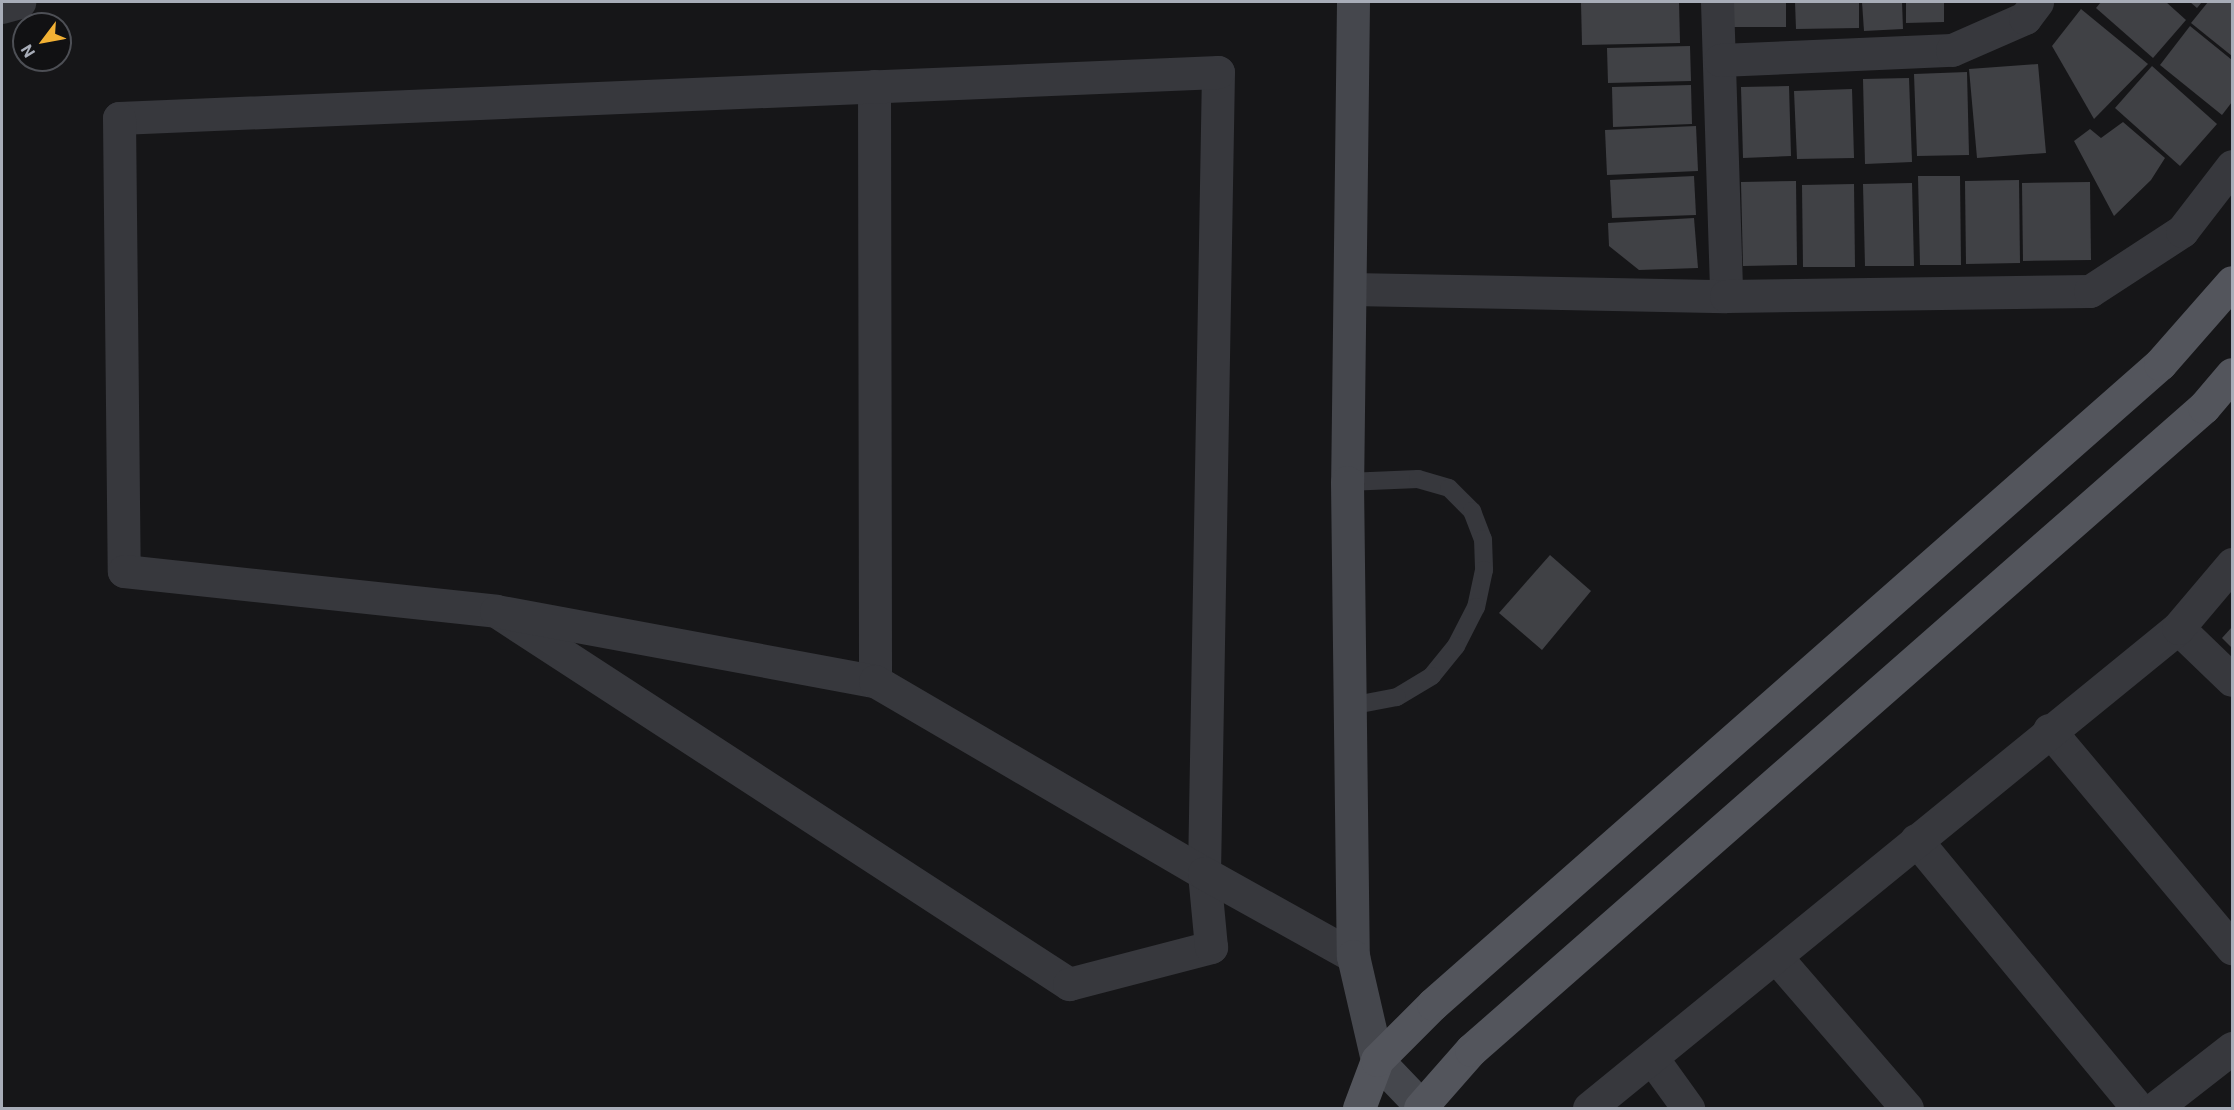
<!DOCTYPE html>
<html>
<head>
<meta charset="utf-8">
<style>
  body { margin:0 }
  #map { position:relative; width:2234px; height:1110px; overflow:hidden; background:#161618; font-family:Roboto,sans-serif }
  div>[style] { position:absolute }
  .building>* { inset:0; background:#404145 }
  .lane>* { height:18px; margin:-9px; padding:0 9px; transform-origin:9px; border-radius:9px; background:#37383d }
  .street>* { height:33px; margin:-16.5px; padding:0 16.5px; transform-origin:16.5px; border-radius:16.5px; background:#37383d }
  .secondary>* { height:33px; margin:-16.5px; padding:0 16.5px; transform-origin:16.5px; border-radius:16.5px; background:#45474d }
  .primary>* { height:33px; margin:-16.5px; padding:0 16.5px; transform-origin:16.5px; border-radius:16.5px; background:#53555c }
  span { translate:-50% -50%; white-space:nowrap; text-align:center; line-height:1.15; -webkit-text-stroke:6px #111113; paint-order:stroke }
  .frame { position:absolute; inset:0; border:3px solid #a8adb8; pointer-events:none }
  .north { position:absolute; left:12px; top:12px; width:60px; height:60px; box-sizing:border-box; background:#111113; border:2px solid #4d4f55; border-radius:50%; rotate:238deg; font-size:16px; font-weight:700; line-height:24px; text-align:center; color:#a8adb8 }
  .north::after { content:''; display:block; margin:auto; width:21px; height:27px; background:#f2b134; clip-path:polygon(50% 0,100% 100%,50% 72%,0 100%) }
</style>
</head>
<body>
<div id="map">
  <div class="building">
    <div style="clip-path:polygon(1581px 2px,1679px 2px,1680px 43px,1582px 45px)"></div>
    <div style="clip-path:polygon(1734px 2px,1786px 2px,1786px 27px,1734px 27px)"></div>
    <div style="clip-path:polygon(1795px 2px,1859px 2px,1859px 28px,1796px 29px)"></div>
    <div style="clip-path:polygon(1862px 2px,1902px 2px,1903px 29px,1864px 31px)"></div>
    <div style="clip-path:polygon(1906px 2px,1944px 2px,1944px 22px,1906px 23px)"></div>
    <div style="clip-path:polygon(2101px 2px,2166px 2px,2186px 20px,2153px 58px,2096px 8px)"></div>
    <div style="clip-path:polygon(2190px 2px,2202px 2px,2197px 8px)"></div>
    <div style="clip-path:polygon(2208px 2px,2232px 2px,2232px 56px,2191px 23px)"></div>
    <div style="clip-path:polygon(2081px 9px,2148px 64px,2094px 119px,2052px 46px)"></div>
    <div style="clip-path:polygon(2190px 26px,2232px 60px,2232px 102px,2222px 115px,2160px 65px)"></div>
    <div style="clip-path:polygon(1690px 46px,1691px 81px,1608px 83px,1607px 48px)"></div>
    <div style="clip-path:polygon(2038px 64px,2046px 153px,1977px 158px,1969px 69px)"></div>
    <div style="clip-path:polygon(2152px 66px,2217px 124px,2180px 166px,2115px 108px)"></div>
    <div style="clip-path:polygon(1967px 72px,1969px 155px,1917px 156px,1914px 74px)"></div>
    <div style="clip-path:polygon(1909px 78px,1912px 162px,1865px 164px,1863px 79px)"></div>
    <div style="clip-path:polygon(1691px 85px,1692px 124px,1613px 127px,1612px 87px)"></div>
    <div style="clip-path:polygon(1789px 86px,1791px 156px,1743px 158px,1741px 87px)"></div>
    <div style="clip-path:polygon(1852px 89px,1854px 158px,1797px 159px,1794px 91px)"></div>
    <div style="clip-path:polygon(2123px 122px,2165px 158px,2151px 180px,2114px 216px,2074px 141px,2090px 129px,2101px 138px)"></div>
    <div style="clip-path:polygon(1696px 126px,1698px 171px,1607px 175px,1605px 130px)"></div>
    <div style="clip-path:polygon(1694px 176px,1696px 215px,1612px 218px,1610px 180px)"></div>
    <div style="clip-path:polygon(1918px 176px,1960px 176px,1961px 265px,1920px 265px)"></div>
    <div style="clip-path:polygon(2019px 180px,2020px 263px,1966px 264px,1965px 181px)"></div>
    <div style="clip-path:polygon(1796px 181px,1797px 265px,1743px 266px,1741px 182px)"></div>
    <div style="clip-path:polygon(2090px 182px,2091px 260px,2023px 261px,2022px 183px)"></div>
    <div style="clip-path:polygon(1912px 183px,1914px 266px,1865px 266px,1863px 184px)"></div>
    <div style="clip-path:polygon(1854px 184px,1855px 267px,1803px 267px,1802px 185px)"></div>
    <div style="clip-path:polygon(1694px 218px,1698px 268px,1639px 270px,1609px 246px,1608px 223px)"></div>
    <div style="clip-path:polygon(1550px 555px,1591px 591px,1542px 650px,1499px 613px)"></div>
    <div style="clip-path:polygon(2232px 627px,2232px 648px,2222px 638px)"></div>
  </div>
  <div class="lane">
    <div style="left:1347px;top:482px;width:71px;rotate:-2.4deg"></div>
    <div style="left:1418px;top:479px;width:32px;rotate:16deg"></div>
    <div style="left:1449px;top:488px;width:33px;rotate:45deg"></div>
    <div style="left:1472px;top:511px;width:30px;rotate:69deg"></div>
    <div style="left:1483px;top:539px;width:31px;rotate:88deg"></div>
    <div style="left:1484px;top:570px;width:38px;rotate:102deg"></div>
    <div style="left:1476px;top:607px;width:44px;rotate:117.1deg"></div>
    <div style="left:1456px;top:646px;width:38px;rotate:129deg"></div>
    <div style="left:1432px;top:676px;width:41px;rotate:149deg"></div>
    <div style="left:1397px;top:697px;width:48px;rotate:169.2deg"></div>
  </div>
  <div class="street">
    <div style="left:1717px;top:2px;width:294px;rotate:88.2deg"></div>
    <div style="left:2px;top:7px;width:18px;rotate:-16deg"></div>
    <div style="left:1720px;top:60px;width:232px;rotate:-2.5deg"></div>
    <div style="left:1952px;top:50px;width:80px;rotate:-23.7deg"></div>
    <div style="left:2025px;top:18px;width:20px;rotate:-53deg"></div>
    <div style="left:874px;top:86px;width:595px;rotate:89.9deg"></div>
    <div style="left:1351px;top:289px;width:375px;rotate:1.1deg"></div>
    <div style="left:1726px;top:296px;width:364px;rotate:-0.8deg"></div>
    <div style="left:2090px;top:291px;width:110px;rotate:-33.1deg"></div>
    <div style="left:2182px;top:231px;width:82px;rotate:-52.4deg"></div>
    <div style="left:496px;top:611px;width:684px;rotate:33.06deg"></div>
    <div style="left:1069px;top:984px;width:147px;rotate:-14.6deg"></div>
    <div style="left:1211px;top:947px;width:74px;rotate:-95.4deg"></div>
    <div style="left:1204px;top:873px;width:801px;rotate:-89deg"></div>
    <div style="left:1218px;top:72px;width:1100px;rotate:177.6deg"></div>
    <div style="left:119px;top:118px;width:453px;rotate:89.4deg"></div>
    <div style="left:124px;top:571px;width:374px;rotate:6.1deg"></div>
    <div style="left:496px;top:611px;width:385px;rotate:10.5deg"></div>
    <div style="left:875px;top:681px;width:381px;rotate:30.3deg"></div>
    <div style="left:1204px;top:873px;width:171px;rotate:29.1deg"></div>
    <div style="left:2178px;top:628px;width:75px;rotate:43.9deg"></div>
    <div style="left:2049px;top:730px;width:285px;rotate:50deg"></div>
    <div style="left:1916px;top:840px;width:348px;rotate:50.4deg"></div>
    <div style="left:1776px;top:957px;width:200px;rotate:49.1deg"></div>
    <div style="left:1652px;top:1058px;width:62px;rotate:54.2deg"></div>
    <div style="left:1589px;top:1108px;width:760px;rotate:-39.18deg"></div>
    <div style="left:2178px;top:628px;width:84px;rotate:-49.8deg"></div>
    <div style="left:2155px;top:1108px;width:98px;rotate:-37.9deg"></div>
  </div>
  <div class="secondary">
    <div style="left:1353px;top:2px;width:480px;rotate:90.7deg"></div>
    <div style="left:1347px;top:482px;width:474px;rotate:89.3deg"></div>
    <div style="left:1353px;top:956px;width:107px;rotate:77deg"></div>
    <div style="left:1377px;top:1060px;width:64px;rotate:46.3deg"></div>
  </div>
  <div class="primary">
    <div style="left:1359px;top:1108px;width:51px;rotate:-69.4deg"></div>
    <div style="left:1377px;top:1060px;width:79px;rotate:-45deg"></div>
    <div style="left:1433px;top:1004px;width:969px;rotate:-41.36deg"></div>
    <div style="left:2160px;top:364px;width:109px;rotate:-48.7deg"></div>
    <div style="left:1420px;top:1108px;width:77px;rotate:-48.7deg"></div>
    <div style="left:1471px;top:1050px;width:975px;rotate:-41.26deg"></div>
    <div style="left:2204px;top:407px;width:43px;rotate:-49.7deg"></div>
  </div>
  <div class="frame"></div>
  <div class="north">N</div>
</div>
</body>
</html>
